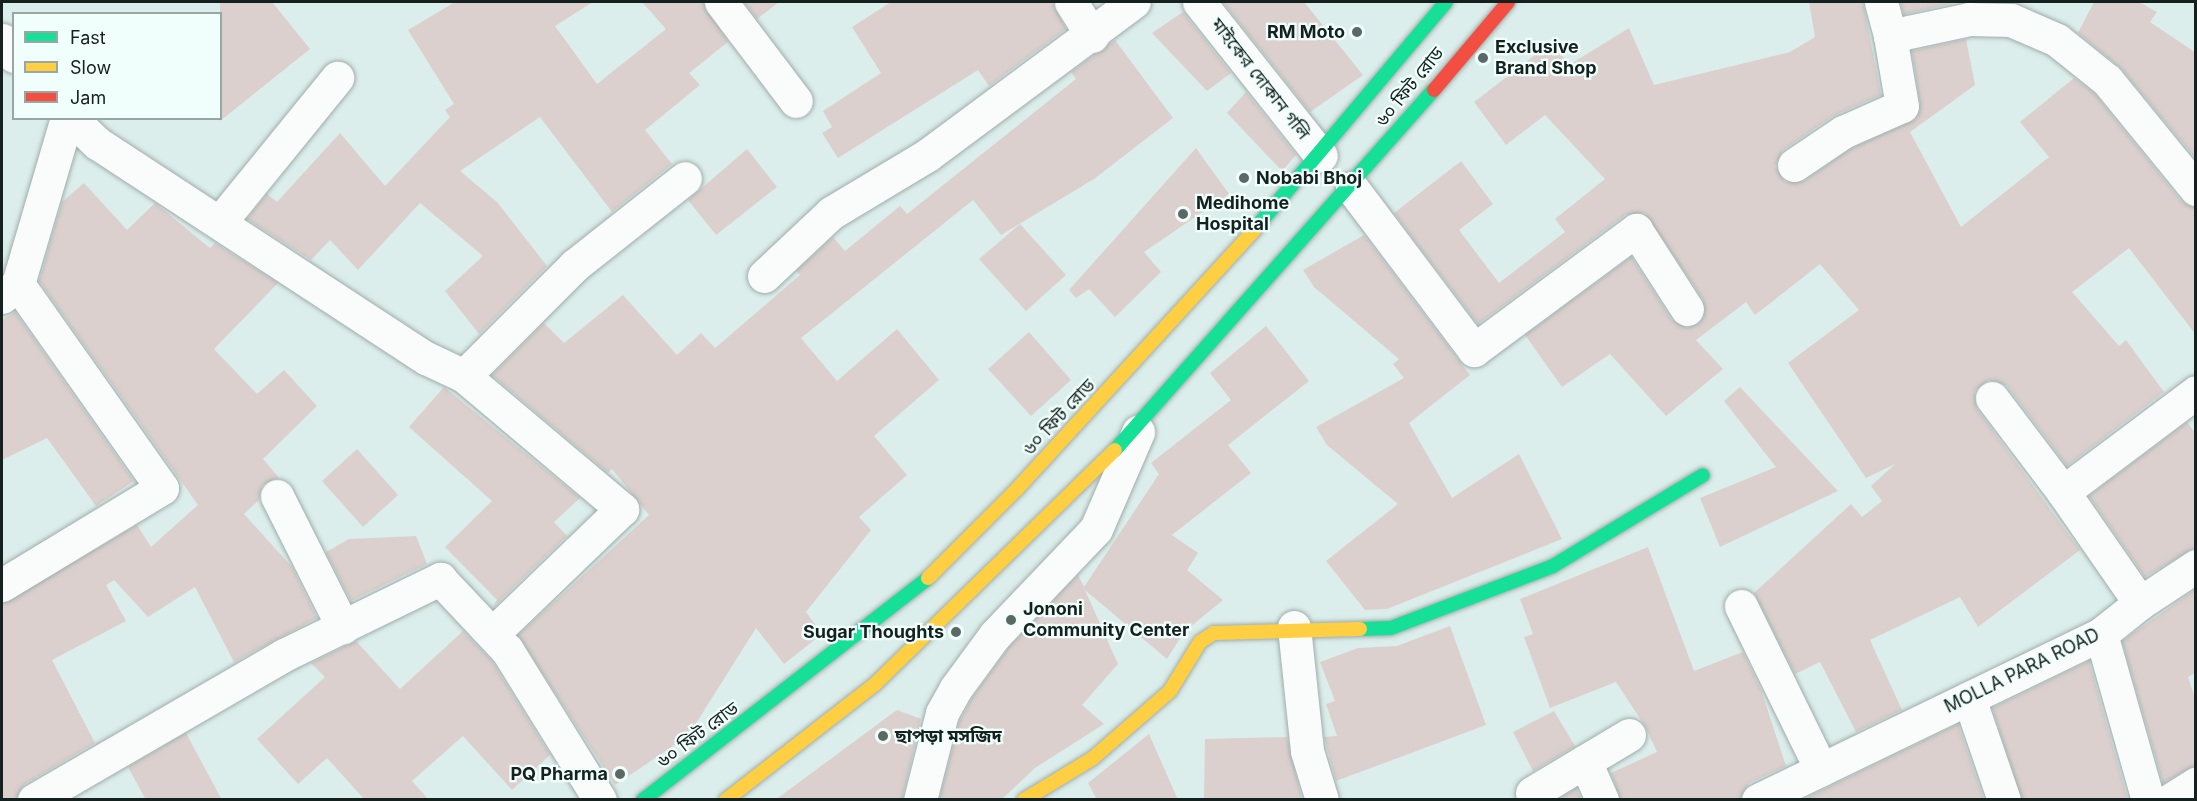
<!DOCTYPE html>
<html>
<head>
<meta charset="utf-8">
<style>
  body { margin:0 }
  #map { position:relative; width:2197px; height:801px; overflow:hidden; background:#dceeeb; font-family:Inter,"Noto Sans Bengali",sans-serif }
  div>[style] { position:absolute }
  .building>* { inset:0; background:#dbd0ce }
  .roads { filter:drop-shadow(0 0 2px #9eadab) drop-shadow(0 0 2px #9eadab) }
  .street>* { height:33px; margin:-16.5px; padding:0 16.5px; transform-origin:16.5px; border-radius:16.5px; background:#fafcfc }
  .fast>* { height:14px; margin:-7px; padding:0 7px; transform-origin:7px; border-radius:7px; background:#16e098 }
  .slow>* { height:14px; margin:-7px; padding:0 7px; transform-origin:7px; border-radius:7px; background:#ffcf43 }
  .jam>* { height:14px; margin:-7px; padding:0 7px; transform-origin:7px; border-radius:7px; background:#f24e42 }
  .dots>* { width:16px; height:16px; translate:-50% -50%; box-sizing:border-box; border:3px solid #f1fffc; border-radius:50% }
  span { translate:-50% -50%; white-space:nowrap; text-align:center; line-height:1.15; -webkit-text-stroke:4.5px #f1fffc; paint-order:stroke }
  .poi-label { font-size:18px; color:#15211f; font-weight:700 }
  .right { translate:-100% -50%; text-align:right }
  .left { translate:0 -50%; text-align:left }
  .street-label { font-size:18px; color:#15211f }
  .frame { position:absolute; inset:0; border:3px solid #15211f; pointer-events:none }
  .legend { position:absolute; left:12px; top:12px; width:210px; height:108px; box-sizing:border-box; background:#f1fffc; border:2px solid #99a6a4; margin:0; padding:8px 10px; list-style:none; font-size:18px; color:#15211f }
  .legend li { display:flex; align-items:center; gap:12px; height:30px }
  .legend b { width:30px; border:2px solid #99a6a4 }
</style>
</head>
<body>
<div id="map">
  <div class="building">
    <div style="clip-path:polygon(220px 2px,272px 2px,310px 49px,220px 121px)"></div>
    <div style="clip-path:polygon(455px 2px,593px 2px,555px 26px,597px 84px,666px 29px,642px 2px,703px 2px,728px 42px,689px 73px,700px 85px,645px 130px,672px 164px,612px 212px,540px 117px,460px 171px,497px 202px,547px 266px,479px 334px,445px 291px,483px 256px,420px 203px,358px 270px,330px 240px,311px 260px,247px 219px,267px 194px,277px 202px,340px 133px,385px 186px,450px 117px,445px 110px,454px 104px,408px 30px)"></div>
    <div style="clip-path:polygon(744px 2px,779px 2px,757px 19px)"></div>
    <div style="clip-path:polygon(891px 2px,1052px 2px,1066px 29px,989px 86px,978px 70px,838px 158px,822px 133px,832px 127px,823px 111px,881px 73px,852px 27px)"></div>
    <div style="clip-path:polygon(1223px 2px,1304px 2px,1363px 75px,1310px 112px)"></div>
    <div style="clip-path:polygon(1809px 2px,1863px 2px,1881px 95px,1833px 116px,1783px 150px,1775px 166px,1785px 182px,1804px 181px,1852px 148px,1916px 119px,1920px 103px,1912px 51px,1966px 39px,1975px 85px,1910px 132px,1961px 227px,2049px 157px,2020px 122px,2074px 78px,2094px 93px,2181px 201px,2196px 207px,2196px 335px,2129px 248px,2072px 292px,2119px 346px,2126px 340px,2164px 392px,2067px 466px,2007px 386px,1989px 380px,1975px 391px,1977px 409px,2080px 550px,1978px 627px,1960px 597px,1870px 640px,1902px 710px,1856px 732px,1820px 662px,1795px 674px,1754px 593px,1851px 504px,1862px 517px,1882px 501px,1871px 486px,1895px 464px,1866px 478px,1788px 363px,1859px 310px,1820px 264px,1755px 315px,1746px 302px,1696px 340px,1723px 369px,1666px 416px,1610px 354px,1562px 387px,1525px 335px,1631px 257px,1672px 320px,1687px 328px,1698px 324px,1704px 317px,1703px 299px,1645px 213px,1625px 215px,1478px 324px,1394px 213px,1461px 161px,1493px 204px,1459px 230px,1499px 283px,1565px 232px,1555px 219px,1605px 179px,1545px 115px,1506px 145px,1474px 102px,1552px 42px,1569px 65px,1629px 28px,1654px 85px,1790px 52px,1815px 37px)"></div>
    <div style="clip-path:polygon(1900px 2px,1959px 2px,1904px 14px)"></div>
    <div style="clip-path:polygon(2094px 2px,2139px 2px,2157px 12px,2150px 22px,2196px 53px,2196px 159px,2121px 68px,2078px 33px)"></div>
    <div style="clip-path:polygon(1183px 12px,1231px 73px,1207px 91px,1152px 33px)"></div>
    <div style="clip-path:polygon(1115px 40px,1173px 118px,1094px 179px,1001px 235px,973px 200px,801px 338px,837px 381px,897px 329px,939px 380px,874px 436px,907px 475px,859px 517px,871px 530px,806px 612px,822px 634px,784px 664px,756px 628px,688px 736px,615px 785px,518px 635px,649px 515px,612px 469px,608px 473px,492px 375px,544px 323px,564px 343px,623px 295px,677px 355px,701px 333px,715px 348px,800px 275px,796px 271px,833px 237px,845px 251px,900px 206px,907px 214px,1076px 79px,1071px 72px)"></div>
    <div style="clip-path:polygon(1246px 92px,1296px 155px,1282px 171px,1227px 113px)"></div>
    <div style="clip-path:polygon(1196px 148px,1229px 194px,1144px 252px,1161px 272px,1115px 317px,1089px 289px,1076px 298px,1069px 290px)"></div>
    <div style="clip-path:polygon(747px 149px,777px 187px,716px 235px,688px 200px)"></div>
    <div style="clip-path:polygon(84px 183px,127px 230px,155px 203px,210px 248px,215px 243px,278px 283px,214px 349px,257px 394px,284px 370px,317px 406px,263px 459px,279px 478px,262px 485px,259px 500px,244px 514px,292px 567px,317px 618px,234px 662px,195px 587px,148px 617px,114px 580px,106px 585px,126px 621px,52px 660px,95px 743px,25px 784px,15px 800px,2px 800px,2px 604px,137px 525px,151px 547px,198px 505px,39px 281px,62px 202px)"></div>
    <div style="clip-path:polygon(1020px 224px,1066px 275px,1026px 311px,979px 259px)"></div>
    <div style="clip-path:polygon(1364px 235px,1470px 375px,1409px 423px,1452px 498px,1519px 454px,1562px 539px,1387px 609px,1365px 610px,1326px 561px,1398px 504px,1327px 445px,1316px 427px,1404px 378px,1393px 364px,1399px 359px,1314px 287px,1303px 270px)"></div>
    <div style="clip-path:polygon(15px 312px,134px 481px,96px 506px,47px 438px,2px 460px,2px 320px)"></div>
    <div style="clip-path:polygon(1266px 326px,1309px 381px,1228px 445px,1251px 473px,1172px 535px,1198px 553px,1187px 570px,1223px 600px,1184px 632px,1167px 659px,1085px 590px,1118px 664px,1082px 705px,1104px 724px,1035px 768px,1001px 800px,939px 800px,960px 720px,972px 698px,1009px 647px,1078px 575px,1084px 587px,1159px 474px,1151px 463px,1231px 400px,1210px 373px)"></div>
    <div style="clip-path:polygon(1029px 332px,1071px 380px,1031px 416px,988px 369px)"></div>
    <div style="clip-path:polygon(444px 387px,580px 498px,554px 522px,567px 536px,493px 607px,497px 600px,445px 547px,492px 501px,409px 427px)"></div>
    <div style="clip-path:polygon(1740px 387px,1838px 491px,1720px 547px,1700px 498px,1776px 467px,1724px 401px)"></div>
    <div style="clip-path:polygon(2187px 422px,2196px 434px,2196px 547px,2145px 577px,2089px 496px)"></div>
    <div style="clip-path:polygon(357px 449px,398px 495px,363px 527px,322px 481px)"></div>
    <div style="clip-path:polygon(416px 536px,427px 564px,351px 601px,326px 552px,349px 539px)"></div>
    <div style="clip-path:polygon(1648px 547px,1694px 671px,1743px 652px,1761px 690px,1786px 766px,1749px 783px,1739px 800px,1620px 800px,1611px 773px,1657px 752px,1645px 726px,1616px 682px,1550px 708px,1524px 637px,1533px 634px,1520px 599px)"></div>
    <div style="clip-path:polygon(2196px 589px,2196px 672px,2188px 677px,2196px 701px,2196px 765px,2163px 783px,2122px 641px)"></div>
    <div style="clip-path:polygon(1450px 626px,1486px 725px,1336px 781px,1324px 737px,1337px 736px,1326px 704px,1335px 701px,1320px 662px,1358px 648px,1397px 646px)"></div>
    <div style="clip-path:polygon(463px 631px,492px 661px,550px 755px,512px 790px,463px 736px,412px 781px,429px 800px,365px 800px,327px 758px,298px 784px,257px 739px,325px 677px,311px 663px,356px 641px,400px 689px)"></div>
    <div style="clip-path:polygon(2089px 661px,2128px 800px,2022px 800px,1992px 708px)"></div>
    <div style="clip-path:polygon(897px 710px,921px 719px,902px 800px,775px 800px)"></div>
    <div style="clip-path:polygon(1554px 711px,1575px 746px,1533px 771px,1513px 732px)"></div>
    <div style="clip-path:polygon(1958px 724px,1984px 800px,1802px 800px)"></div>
    <div style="clip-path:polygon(186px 733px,222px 800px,146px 800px,128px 767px)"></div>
    <div style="clip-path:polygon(1149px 734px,1178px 800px,1097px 800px,1088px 783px)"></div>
    <div style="clip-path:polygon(1287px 737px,1302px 800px,1204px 800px,1205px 739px)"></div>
    <div style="clip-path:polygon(1576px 788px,1581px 800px,1558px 800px)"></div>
  </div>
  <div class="roads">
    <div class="street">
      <div style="left:721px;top:2px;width:124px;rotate:52.9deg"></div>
      <div style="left:1071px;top:2px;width:40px;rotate:58deg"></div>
      <div style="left:1199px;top:2px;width:196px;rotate:51.6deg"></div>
      <div style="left:1881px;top:2px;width:35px;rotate:75deg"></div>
      <div style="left:1890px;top:36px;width:81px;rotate:-12.1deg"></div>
      <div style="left:1969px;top:19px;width:42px;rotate:1.4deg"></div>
      <div style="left:2011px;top:20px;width:50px;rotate:23.5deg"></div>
      <div style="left:2057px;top:40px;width:64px;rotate:38.7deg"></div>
      <div style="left:2107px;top:80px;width:141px;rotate:50.8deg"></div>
      <div style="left:2px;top:40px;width:20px;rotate:53deg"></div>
      <div style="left:71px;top:118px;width:36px;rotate:44deg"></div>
      <div style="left:97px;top:143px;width:393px;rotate:33.2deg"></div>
      <div style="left:426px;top:358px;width:42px;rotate:25.3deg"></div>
      <div style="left:464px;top:376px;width:157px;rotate:-45deg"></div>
      <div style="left:575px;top:265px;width:140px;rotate:-38.3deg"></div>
      <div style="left:1794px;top:165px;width:59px;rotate:-34deg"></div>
      <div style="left:1843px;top:132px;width:64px;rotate:-23.8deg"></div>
      <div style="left:1902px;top:106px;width:71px;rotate:-99.7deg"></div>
      <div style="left:1352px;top:188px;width:203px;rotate:53deg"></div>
      <div style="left:1474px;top:350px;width:202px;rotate:-36.5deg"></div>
      <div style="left:1636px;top:230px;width:94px;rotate:57.2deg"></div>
      <div style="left:220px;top:222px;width:186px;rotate:-50.9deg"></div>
      <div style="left:764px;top:276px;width:92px;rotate:-43.2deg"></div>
      <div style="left:831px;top:213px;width:114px;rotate:-31deg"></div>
      <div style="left:929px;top:154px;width:255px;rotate:-36.6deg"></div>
      <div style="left:2px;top:297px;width:21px;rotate:-39deg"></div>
      <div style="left:18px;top:284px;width:173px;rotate:-73.6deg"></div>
      <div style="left:464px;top:376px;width:207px;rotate:40.1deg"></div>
      <div style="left:622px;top:509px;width:180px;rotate:136.1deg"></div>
      <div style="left:1992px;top:398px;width:118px;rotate:52.9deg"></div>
      <div style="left:277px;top:496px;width:147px;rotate:63.3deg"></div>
      <div style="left:2px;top:585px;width:187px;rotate:-31.2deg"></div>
      <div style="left:162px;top:488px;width:250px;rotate:-125.2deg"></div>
      <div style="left:2140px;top:603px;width:67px;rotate:-33.5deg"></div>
      <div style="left:1741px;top:606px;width:182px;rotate:63.9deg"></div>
      <div style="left:1294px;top:627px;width:125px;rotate:84deg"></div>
      <div style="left:1307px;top:751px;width:51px;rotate:73deg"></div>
      <div style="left:2101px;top:634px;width:173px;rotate:74.2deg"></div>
      <div style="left:1969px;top:698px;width:108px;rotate:71.1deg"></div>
      <div style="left:1585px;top:761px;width:43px;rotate:66.4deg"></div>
      <div style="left:1532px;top:793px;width:113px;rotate:-30.9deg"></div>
      <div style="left:34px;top:800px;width:289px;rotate:-30.1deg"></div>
      <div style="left:284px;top:655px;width:174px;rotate:-26deg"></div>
      <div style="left:440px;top:579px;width:98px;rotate:46.7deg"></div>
      <div style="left:507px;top:650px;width:176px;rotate:58.2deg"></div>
      <div style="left:920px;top:800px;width:90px;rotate:-75.8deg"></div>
      <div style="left:942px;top:713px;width:29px;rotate:-61deg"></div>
      <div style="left:956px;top:688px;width:66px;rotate:-53.7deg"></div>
      <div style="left:995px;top:635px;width:146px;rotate:-46.4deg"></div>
      <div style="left:1096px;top:529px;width:106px;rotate:-66.6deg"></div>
      <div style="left:1758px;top:800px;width:381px;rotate:-25.8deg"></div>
      <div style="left:2101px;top:634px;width:50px;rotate:-38.5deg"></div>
      <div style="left:2140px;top:603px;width:135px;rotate:-124.7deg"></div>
      <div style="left:2063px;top:492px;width:166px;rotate:-36.9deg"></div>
      <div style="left:2170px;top:800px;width:31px;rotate:-32deg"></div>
    </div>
    <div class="fast">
      <div style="left:1254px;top:230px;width:298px;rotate:-49.9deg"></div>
      <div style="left:1115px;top:450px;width:481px;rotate:-48.5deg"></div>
      <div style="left:1360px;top:629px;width:31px;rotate:-2deg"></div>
      <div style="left:1391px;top:628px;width:173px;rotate:-20.9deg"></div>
      <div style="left:1553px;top:566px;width:175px;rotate:-31.2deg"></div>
      <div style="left:643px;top:800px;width:361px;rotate:-37.9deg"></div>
    </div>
    <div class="slow">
      <div style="left:928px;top:578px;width:126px;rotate:-45deg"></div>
      <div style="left:1017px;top:489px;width:351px;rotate:-47.5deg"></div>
      <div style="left:726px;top:800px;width:189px;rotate:-37.9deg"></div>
      <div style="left:875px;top:684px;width:335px;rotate:-44.3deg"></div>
      <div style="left:1024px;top:800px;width:81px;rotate:-31.3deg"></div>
      <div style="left:1093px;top:758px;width:102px;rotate:-41deg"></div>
      <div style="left:1170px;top:691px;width:57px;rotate:-58.5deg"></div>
      <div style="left:1200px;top:642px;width:17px;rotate:-33deg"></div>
      <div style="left:1214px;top:633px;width:146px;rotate:-1.6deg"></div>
    </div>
    <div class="jam">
      <div style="left:1434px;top:90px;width:115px;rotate:-49.9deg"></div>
    </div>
  </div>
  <div class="dots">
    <div style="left:1357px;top:32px;background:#5b6966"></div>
    <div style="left:1483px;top:58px;background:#5b6966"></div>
    <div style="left:1244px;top:178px;background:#5b6966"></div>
    <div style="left:1183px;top:214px;background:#5b6966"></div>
    <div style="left:1011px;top:620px;background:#5b6966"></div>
    <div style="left:956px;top:632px;background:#5b6966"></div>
    <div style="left:883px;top:736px;background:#5b6966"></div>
    <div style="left:620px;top:774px;background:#5b6966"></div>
  </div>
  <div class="poi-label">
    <span class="right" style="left:1345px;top:32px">RM Moto</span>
    <span class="left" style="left:1495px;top:58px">Exclusive<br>Brand Shop</span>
    <span class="left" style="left:1256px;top:178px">Nobabi Bhoj</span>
    <span class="left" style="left:1196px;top:214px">Medihome<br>Hospital</span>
    <span class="left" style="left:1023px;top:620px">Jononi<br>Community Center</span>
    <span class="right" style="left:944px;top:632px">Sugar Thoughts</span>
    <span class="left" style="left:895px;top:736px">ছাপড়া মসজিদ</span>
    <span class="right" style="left:608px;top:774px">PQ Pharma</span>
  </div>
  <div class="street-label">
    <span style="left:1260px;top:79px;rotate:52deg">মাইকের দোকান গলি</span>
    <span style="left:1410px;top:87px;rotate:-51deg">৬০ ফিট রোড</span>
    <span style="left:1059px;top:417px;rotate:-47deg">৬০ ফিট রোড</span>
    <span style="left:2022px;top:671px;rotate:-26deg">MOLLA PARA ROAD</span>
    <span style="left:698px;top:735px;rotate:-37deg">৬০ ফিট রোড</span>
  </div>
  <div class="frame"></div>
  <ul class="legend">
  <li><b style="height:8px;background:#16e098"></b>Fast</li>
  <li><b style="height:8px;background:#ffcf43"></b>Slow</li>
  <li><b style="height:8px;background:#f24e42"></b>Jam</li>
  </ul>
</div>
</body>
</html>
